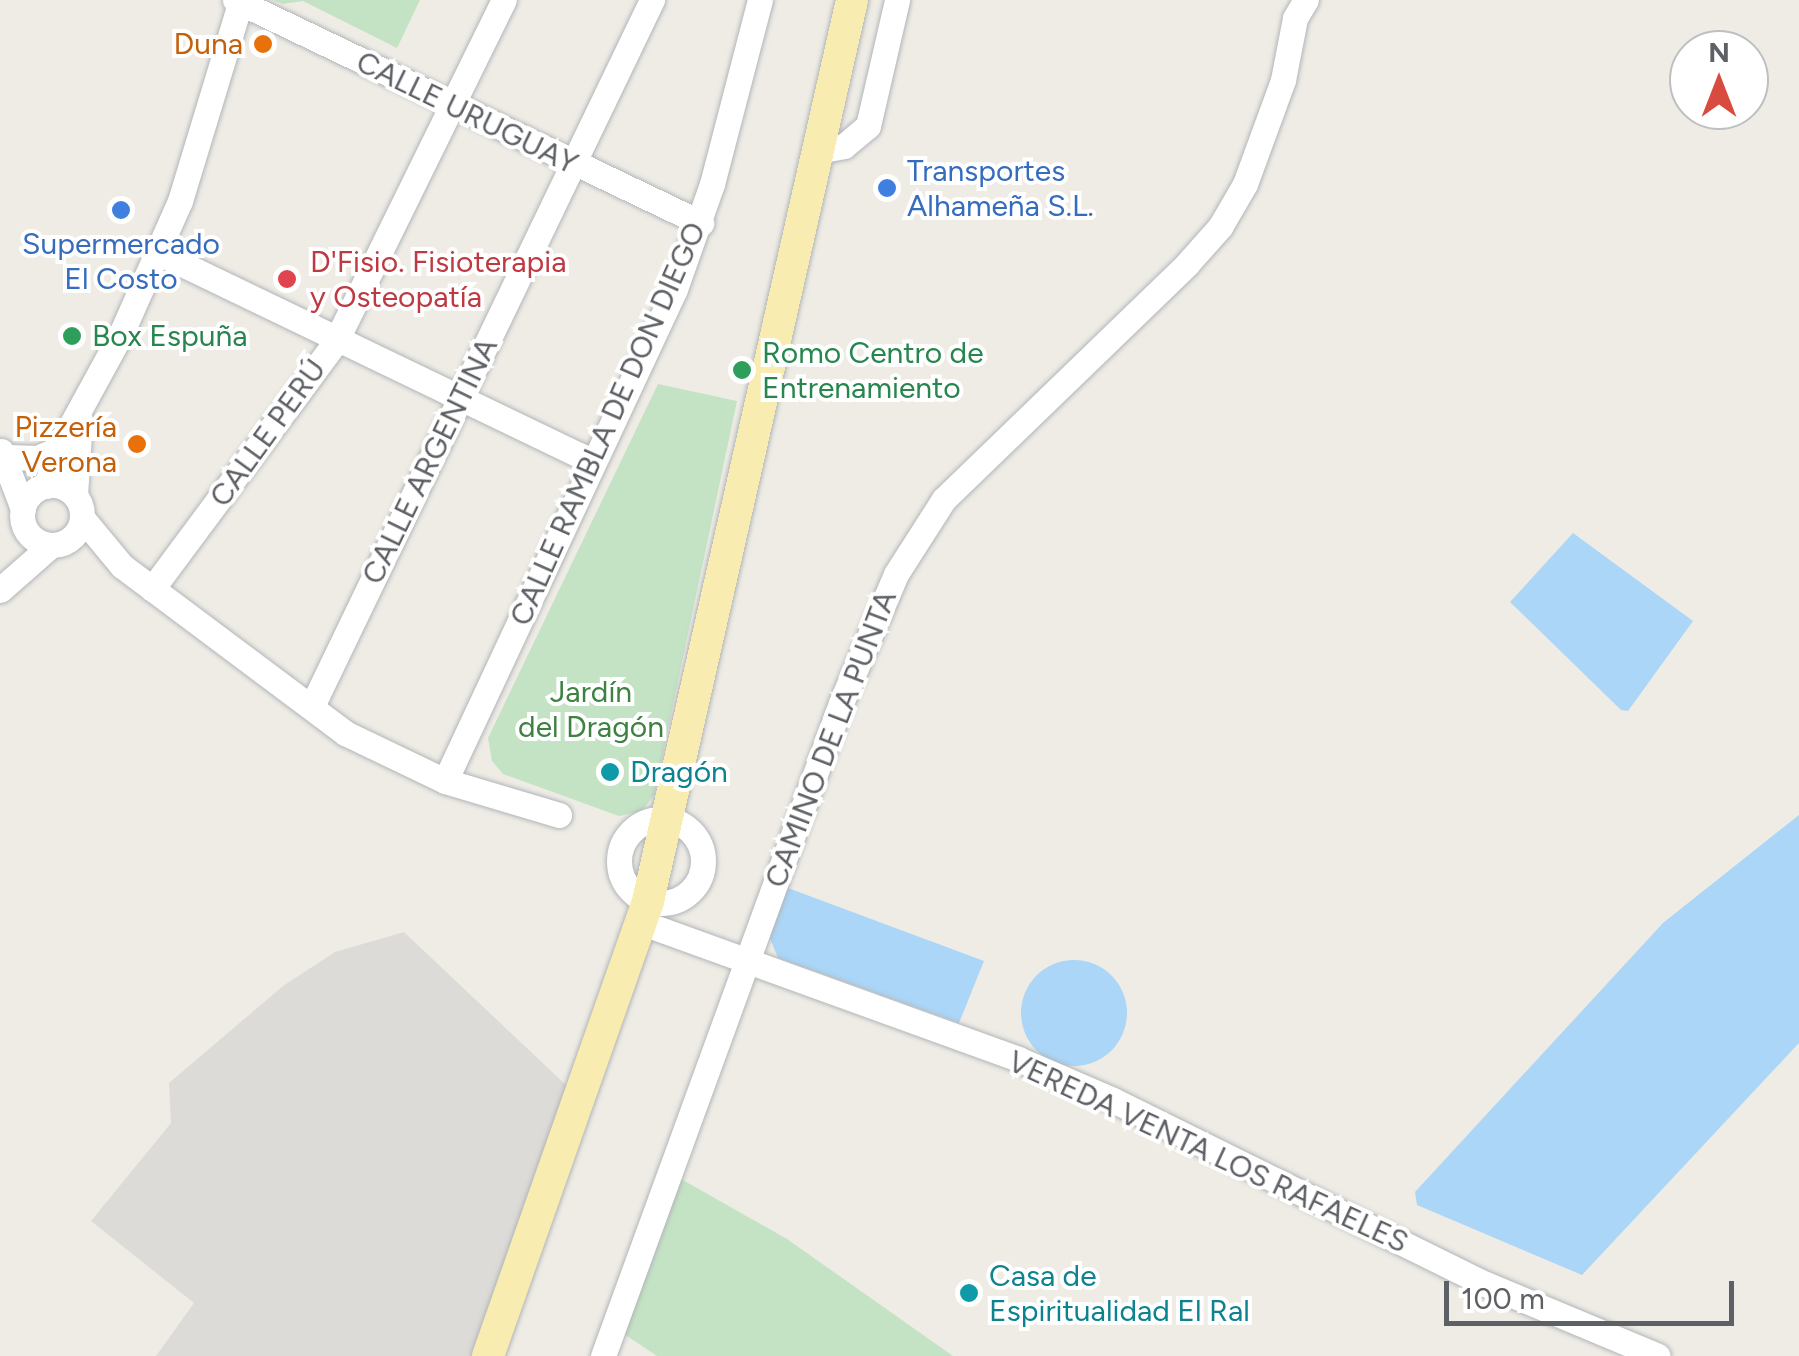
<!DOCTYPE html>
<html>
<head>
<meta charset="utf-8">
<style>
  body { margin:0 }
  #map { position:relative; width:1799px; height:1356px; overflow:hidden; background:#eeece5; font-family:Figtree,sans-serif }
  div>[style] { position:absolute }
  .industrial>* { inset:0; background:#dddbd7 }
  .green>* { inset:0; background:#c4e3c4 }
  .water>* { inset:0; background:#abd6f7 }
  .round { border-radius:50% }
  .roads { filter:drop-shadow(0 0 2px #b2b5b9) drop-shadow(0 0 2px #b2b5b9) }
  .minor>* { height:25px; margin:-12.5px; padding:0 12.5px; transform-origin:12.5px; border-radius:12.5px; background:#fff }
  .minor>.ring { margin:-12.5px; padding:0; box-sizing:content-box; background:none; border:25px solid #fff; border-radius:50% }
  .major>* { height:32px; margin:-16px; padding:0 16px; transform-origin:16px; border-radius:16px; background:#f8ecb0 }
  .dots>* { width:28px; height:28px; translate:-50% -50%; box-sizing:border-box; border:5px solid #fff; border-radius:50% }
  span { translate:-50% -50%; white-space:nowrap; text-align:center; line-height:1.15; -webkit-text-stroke:8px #fff; paint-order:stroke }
  .food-label { font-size:30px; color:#c56008 }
  .right { translate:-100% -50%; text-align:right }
  .street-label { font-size:30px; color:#5d6064 }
  .shop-label { font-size:30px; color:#366cbe }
  .left { translate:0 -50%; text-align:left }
  .health-label { font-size:30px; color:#be3a42 }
  .leisure-label { font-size:30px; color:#27864d }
  .park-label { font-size:30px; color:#3d8241 }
  .culture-label { font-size:30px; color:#0d838f }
  .north { position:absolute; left:1669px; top:30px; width:100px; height:100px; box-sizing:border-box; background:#fff; border:2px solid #bebfc1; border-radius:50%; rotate:0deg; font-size:28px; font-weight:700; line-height:40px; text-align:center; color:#5d6064 }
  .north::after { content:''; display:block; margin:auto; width:35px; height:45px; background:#d94b3f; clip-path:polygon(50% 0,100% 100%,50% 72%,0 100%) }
  .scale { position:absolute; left:1444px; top:1281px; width:290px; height:45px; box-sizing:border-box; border:5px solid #5d6064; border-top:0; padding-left:12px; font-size:30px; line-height:35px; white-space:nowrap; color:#5d6064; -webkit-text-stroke:8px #fff; paint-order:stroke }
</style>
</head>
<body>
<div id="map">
  <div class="industrial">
    <div style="clip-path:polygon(404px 932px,568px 1087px,471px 1356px,156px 1356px,194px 1303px,91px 1221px,171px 1123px,169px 1083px,283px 986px,335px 952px)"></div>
  </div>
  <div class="green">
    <div style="clip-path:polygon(272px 0,420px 0,397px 48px,303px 1px,283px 4px)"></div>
    <div style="clip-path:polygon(658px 384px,737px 401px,654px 795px,642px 811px,619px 816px,503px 774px,492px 761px,488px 738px)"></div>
    <div style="clip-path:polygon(681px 1179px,787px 1239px,953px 1356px,657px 1356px,624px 1334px)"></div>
  </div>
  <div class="water">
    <div style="clip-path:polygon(1573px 533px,1693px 621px,1628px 711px,1621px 710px,1510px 602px)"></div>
    <div style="clip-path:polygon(1799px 815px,1799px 1043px,1582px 1275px,1417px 1205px,1415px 1192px,1663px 923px)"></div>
    <div style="clip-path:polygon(788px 888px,984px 961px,959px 1023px,778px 958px,767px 931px)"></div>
    <div class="round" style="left:1021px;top:960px;width:106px;height:106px"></div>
  </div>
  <div class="roads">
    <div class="minor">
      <div style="left:235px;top:0;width:517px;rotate:25.57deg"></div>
      <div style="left:817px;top:151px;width:27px;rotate:-10deg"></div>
      <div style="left:844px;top:146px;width:31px;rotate:-40deg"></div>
      <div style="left:868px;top:126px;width:129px;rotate:-77deg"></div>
      <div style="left:157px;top:252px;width:484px;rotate:25.7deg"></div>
      <div style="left:1px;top:451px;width:62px;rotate:69.2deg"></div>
      <div style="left:8px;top:457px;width:29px;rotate:2deg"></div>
      <div style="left:37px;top:458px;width:23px;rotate:-23deg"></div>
      <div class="ring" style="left:22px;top:485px;width:35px;height:35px"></div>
      <div style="left:46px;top:486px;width:39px;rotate:-72deg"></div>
      <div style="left:58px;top:449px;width:131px;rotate:-61.3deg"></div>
      <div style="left:121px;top:334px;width:145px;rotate:-66.1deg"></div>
      <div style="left:180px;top:201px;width:210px;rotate:-73.1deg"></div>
      <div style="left:75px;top:495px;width:75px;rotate:-86.2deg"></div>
      <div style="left:83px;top:519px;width:61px;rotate:50.3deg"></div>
      <div style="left:122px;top:566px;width:279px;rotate:36.8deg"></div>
      <div style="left:345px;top:733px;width:111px;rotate:25.6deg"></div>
      <div style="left:445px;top:781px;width:119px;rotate:16.6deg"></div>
      <div style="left:152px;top:589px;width:309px;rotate:-53.4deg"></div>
      <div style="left:336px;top:341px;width:380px;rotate:-63.8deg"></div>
      <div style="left:0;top:590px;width:67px;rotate:-41.3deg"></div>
      <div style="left:312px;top:706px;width:784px;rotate:-64.29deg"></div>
      <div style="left:445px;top:781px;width:543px;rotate:-64.94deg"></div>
      <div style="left:675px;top:289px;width:111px;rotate:-70.6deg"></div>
      <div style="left:712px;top:184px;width:190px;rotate:-75.4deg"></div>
      <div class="ring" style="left:619px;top:819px;width:59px;height:59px"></div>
      <div style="left:640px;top:922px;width:402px;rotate:19.9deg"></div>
      <div style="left:1018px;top:1059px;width:103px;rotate:23.3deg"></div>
      <div style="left:1113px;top:1100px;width:416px;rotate:26.3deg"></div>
      <div style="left:1486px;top:1284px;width:186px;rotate:22.7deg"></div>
      <div style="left:603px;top:1356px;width:695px;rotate:-69.97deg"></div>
      <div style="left:841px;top:703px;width:140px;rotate:-66.9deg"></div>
      <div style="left:896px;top:574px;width:89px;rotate:-57.4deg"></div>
      <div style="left:944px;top:499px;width:338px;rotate:-44deg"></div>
      <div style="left:1187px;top:264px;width:50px;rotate:-48.3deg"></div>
      <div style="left:1220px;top:227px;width:50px;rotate:-59.8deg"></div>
      <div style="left:1245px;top:184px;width:111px;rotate:-69.9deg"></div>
      <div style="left:1283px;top:80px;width:63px;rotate:-79deg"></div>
      <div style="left:1295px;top:18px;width:21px;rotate:-59deg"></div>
    </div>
    <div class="major">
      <div style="left:488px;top:1356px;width:482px;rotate:-70.6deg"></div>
      <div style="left:648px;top:901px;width:924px;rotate:-77.24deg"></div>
    </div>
  </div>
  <div class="dots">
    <div style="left:263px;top:44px;background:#e8710a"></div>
    <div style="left:887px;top:188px;background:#3f7fe0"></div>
    <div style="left:121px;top:210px;background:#3f7fe0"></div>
    <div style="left:287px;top:279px;background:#e0444e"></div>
    <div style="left:72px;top:336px;background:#2e9e5b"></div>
    <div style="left:742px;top:370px;background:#2e9e5b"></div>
    <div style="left:137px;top:444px;background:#e8710a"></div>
    <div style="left:610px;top:772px;background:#0f9aa8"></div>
    <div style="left:969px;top:1293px;background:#0f9aa8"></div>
  </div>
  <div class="food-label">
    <span class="right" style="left:243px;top:44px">Duna</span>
    <span class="right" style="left:117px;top:444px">Pizzería<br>Verona</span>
  </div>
  <div class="street-label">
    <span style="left:467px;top:113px;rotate:26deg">CALLE URUGUAY</span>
    <span style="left:608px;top:424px;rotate:-66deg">CALLE RAMBLA DE DON DIEGO</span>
    <span style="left:268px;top:433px;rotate:-54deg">CALLE PERÚ</span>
    <span style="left:430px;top:461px;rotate:-64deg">CALLE ARGENTINA</span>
    <span style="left:831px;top:739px;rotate:-69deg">CAMINO DE LA PUNTA</span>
    <span style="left:1208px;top:1152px;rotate:25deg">VEREDA VENTA LOS RAFAELES</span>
  </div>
  <div class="shop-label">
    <span class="left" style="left:907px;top:188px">Transportes<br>Alhameña S.L.</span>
    <span style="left:121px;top:261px">Supermercado<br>El Costo</span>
  </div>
  <div class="health-label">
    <span class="left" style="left:310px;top:279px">D'Fisio. Fisioterapia<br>y Osteopatía</span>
  </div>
  <div class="leisure-label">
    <span class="left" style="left:92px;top:336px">Box Espuña</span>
    <span class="left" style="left:762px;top:370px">Romo Centro de<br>Entrenamiento</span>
  </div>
  <div class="park-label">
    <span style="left:591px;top:709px">Jardín<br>del Dragón</span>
  </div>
  <div class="culture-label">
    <span class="left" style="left:630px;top:772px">Dragón</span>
    <span class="left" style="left:989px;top:1293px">Casa de<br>Espiritualidad El Ral</span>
  </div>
  <div class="north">N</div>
  <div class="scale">100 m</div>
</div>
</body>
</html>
